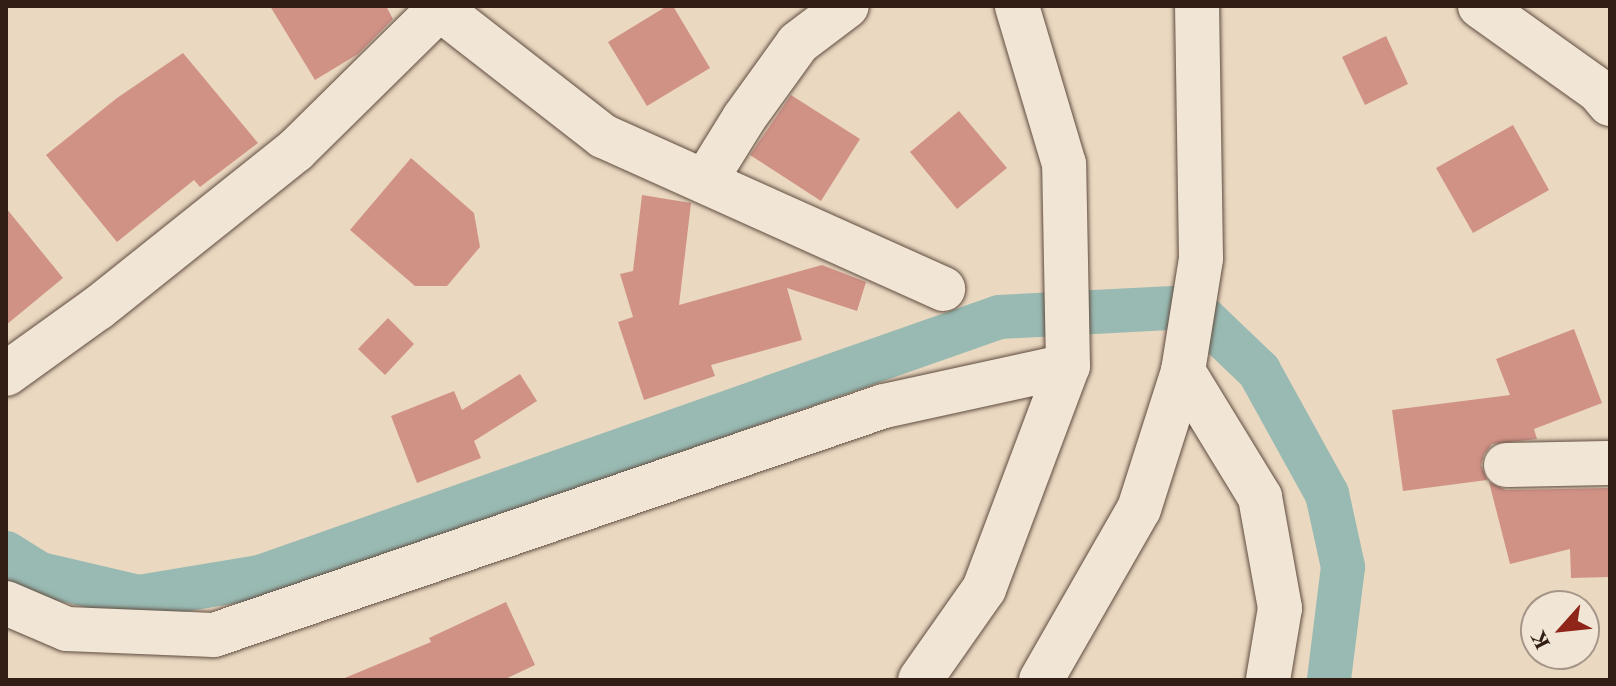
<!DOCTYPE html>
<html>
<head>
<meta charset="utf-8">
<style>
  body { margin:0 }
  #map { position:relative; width:1616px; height:686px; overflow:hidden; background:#ead8c0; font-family:"EB Garamond",serif }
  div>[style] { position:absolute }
  .canal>* { height:44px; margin:-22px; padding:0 22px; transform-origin:22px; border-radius:22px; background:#98bab2 }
  .building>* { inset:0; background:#d19286 }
  .roads { filter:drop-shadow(0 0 2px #604c40) drop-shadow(0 0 2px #604c40) }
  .street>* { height:44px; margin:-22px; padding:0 22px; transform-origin:22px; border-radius:22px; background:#f1e6d6 }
  .secondary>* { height:44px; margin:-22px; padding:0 22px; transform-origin:22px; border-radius:22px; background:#f1e6d6 }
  span { translate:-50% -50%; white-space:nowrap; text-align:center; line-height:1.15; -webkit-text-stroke:6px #f1e6d6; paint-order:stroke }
  .frame { position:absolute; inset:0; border:8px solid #321e15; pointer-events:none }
  .north { position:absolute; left:1520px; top:590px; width:80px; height:80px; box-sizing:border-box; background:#f1e6d6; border:2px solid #a59689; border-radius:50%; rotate:243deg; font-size:22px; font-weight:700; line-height:32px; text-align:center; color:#321e15 }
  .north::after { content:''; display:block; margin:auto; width:28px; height:36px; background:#8f2418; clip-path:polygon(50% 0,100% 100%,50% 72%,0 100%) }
</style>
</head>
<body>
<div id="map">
  <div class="canal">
    <div style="left:6px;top:553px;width:40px;rotate:32deg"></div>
    <div style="left:40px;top:574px;width:102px;rotate:13.1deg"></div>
    <div style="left:139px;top:597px;width:123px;rotate:-9.4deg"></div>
    <div style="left:260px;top:577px;width:783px;rotate:-19.38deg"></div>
    <div style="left:999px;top:317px;width:193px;rotate:-3deg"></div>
    <div style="left:1192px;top:307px;width:93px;rotate:43.7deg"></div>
    <div style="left:1259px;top:371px;width:141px;rotate:61.1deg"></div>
    <div style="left:1327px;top:494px;width:75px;rotate:77.6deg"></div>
    <div style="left:1343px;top:567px;width:114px;rotate:97.1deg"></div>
  </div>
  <div class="building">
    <div style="clip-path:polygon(270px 6px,386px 6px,393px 19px,358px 54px,315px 80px)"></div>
    <div style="clip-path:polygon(667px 6px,673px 6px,710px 68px,647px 106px,608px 42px)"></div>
    <div style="clip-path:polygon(1386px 36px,1408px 84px,1365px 105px,1342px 57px)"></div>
    <div style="clip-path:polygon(183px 53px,258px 143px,200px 187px,194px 180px,117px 242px,46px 155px,117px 98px)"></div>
    <div style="clip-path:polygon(791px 95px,860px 139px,821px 201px,750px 155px)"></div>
    <div style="clip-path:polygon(959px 111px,1007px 168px,957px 209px,910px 152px)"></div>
    <div style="clip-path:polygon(1513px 125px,1549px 190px,1473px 233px,1436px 168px)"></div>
    <div style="clip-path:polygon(411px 158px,474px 213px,480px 247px,447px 286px,415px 286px,350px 230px)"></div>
    <div style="clip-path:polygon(642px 195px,691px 203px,679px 305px,822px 265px,866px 282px,857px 311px,787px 288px,802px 340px,711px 365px,715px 376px,644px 400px,618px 322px,633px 317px,620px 274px,633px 271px)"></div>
    <div style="clip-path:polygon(6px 208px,63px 278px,6px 325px)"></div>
    <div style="clip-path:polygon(388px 318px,414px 344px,385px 375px,358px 349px)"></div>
    <div style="clip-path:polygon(1574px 329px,1602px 403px,1534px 429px,1537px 439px,1492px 444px,1484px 454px,1481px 465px,1487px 480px,1403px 491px,1392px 410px,1510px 395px,1496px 359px)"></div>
    <div style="clip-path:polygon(520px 374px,537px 401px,474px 441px,481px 458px,417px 483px,391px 416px,454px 391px,462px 410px)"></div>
    <div style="clip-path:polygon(1489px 482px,1506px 490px,1610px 488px,1610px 577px,1571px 578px,1570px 549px,1510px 564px)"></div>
    <div style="clip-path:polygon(506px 602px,535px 665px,503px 680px,340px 680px,431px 642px,429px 638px)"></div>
  </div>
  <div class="roads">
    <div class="street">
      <div style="left:436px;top:6px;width:212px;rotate:37.9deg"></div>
      <div style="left:603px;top:136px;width:373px;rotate:24.2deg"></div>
      <div style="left:705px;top:181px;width:74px;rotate:-58.2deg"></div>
      <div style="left:744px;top:118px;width:92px;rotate:-54.2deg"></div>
      <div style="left:798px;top:43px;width:61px;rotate:-37.1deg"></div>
      <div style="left:1183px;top:371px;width:148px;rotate:58.6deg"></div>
      <div style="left:1260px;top:497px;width:113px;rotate:79.8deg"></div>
      <div style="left:1280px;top:608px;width:73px;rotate:99.5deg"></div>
      <div style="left:6px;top:374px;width:113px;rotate:-35.7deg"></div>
      <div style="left:98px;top:308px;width:253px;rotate:-38.6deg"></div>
      <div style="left:296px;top:150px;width:199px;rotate:-44.6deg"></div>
      <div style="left:1506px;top:465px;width:104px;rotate:-1.1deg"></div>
      <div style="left:6px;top:603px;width:66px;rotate:23.1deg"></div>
      <div style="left:67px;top:629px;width:147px;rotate:2.3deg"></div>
      <div style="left:214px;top:635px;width:708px;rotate:-18.87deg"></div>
      <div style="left:884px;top:406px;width:188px;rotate:-12.3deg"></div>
    </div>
    <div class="secondary">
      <div style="left:1480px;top:6px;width:146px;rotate:35.5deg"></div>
      <div style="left:1599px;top:91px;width:17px;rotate:50deg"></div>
      <div style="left:920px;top:680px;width:111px;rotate:-54.9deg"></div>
      <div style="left:984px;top:589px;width:238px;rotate:-69.4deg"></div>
      <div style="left:1068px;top:366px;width:202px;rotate:-91.1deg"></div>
      <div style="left:1064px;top:164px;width:165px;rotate:-106.6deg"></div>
      <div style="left:1041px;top:680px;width:197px;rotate:-60.2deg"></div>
      <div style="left:1139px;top:509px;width:145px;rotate:-72.3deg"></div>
      <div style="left:1183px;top:371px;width:114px;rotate:-80.9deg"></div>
      <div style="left:1201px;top:258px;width:252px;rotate:-90.9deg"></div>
    </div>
  </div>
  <div class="frame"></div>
  <div class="north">K</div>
</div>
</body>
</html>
